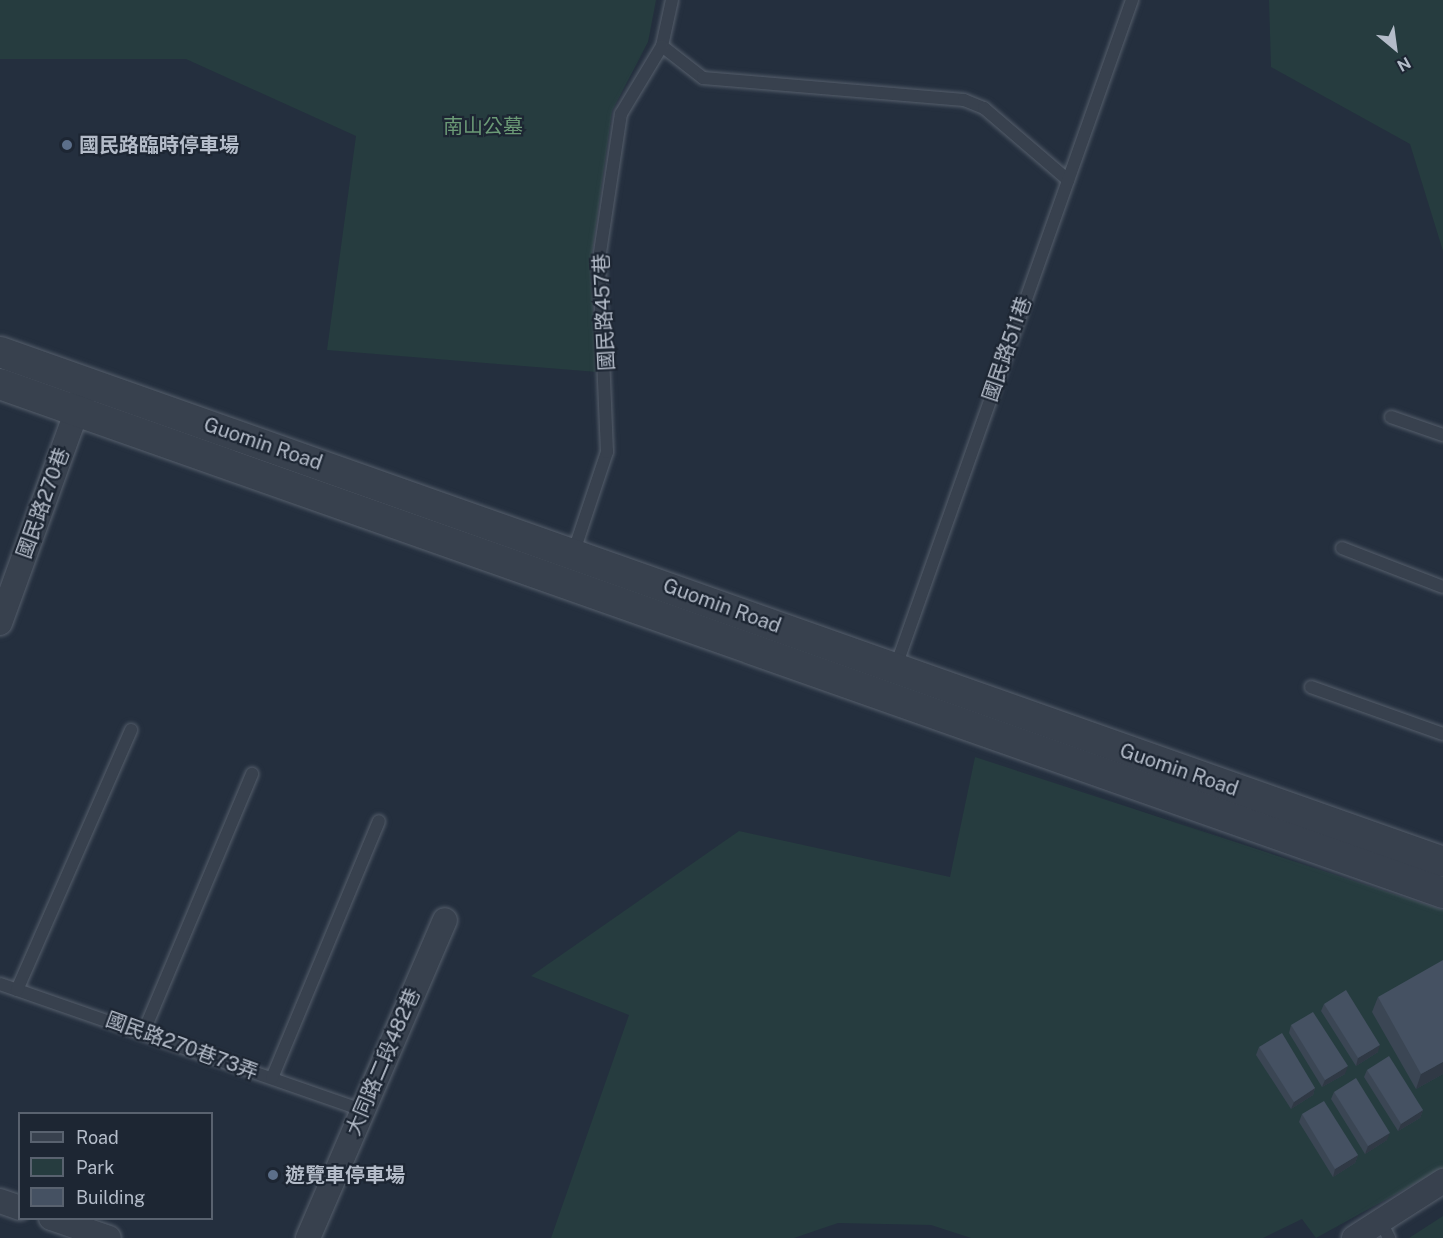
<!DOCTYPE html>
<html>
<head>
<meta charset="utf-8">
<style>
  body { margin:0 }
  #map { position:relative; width:1443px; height:1238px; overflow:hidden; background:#242f3e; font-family:"Public Sans","Noto Sans TC",sans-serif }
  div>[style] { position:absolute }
  .green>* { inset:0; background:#263c3f }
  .roads { filter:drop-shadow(0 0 2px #565f6c) drop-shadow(0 0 2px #565f6c) }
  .service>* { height:12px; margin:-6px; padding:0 6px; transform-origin:6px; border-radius:6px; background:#38414e }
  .minor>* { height:24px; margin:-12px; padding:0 12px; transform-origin:12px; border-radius:12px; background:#38414e }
  .tertiary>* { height:30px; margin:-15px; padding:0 15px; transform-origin:15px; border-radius:15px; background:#38414e }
  .wall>* { inset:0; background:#3b4654 }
  .shaded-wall>* { inset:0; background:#303945 }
  .building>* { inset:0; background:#455162 }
  .dots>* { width:16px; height:16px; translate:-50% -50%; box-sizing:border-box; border:3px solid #1d2633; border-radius:50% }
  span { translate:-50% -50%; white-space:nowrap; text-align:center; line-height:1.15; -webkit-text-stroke:4.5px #1d2633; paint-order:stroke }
  .park-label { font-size:20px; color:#6b9a76 }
  .poi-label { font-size:20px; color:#b4bcc9; font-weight:700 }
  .left { translate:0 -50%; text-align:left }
  .street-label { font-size:20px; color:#b4bcc9 }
  .legend { position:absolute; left:18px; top:1112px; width:195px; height:108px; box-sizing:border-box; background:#1d2633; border:2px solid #59626f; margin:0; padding:8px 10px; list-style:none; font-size:18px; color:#b4bcc9 }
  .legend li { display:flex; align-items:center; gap:12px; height:30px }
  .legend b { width:30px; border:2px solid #59626f }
  .north { position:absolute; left:1365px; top:18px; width:60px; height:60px; -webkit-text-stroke:4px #1d2633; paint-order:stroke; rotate:151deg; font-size:16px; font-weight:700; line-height:24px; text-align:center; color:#b4bcc9 }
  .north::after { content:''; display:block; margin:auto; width:21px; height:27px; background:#b4bcc9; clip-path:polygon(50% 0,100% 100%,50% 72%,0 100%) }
</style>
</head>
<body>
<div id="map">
  <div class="green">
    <div style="clip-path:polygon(0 0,656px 0,648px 42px,612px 111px,590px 267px,597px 372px,327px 350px,356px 136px,186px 59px,0 59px)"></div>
    <div style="clip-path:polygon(1269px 0,1443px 0,1443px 251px,1410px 144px,1271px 67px)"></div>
    <div style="clip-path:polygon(975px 757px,1443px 910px,1443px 1168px,1316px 1238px,1302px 1219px,1263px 1238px,971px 1238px,931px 1225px,838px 1223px,794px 1238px,551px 1238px,629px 1015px,531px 976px,739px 831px,950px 877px)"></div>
    <div style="clip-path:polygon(1443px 1216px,1443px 1238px,1409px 1238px)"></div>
  </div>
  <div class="roads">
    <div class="service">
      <div style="left:672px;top:0;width:47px;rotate:102.3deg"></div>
      <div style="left:662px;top:46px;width:52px;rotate:38deg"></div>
      <div style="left:703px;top:78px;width:262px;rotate:4.8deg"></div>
      <div style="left:964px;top:100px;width:22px;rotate:22deg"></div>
      <div style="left:984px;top:108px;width:111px;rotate:40.6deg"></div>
      <div style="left:1391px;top:417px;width:55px;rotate:19.1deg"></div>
      <div style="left:1342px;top:548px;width:108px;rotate:21.1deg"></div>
      <div style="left:573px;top:554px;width:108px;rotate:-71.6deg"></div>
      <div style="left:607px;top:452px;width:193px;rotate:-92.4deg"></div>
      <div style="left:599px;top:259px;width:147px;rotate:-81.4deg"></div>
      <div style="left:621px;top:114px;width:79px;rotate:-58.9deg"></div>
      <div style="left:895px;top:669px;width:710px;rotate:-70.49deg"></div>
      <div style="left:1311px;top:687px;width:140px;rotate:19.6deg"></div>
      <div style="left:0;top:984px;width:383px;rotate:19.2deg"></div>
      <div style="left:17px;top:990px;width:284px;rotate:-66.3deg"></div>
      <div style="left:144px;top:1031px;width:279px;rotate:-67.2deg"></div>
      <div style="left:272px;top:1078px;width:278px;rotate:-67.4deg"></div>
      <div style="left:1382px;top:1224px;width:16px;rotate:63deg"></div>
    </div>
    <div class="minor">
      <div style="left:0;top:623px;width:255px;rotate:-70.1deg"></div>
      <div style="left:0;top:1201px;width:21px;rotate:19deg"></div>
      <div style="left:51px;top:1218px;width:61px;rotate:19deg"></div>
      <div style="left:308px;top:1238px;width:346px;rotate:-66.7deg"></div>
      <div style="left:1354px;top:1238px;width:106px;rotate:-32.6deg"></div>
    </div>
    <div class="tertiary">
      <div style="left:0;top:352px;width:1530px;rotate:19.46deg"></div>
      <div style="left:0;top:384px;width:1530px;rotate:19.43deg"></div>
    </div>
  </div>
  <div class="wall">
    <div style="clip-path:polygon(1378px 997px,1443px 1074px,1416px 1089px,1372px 1012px)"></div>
    <div style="clip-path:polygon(1324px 1004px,1378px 1052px,1356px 1066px,1321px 1011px)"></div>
    <div style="clip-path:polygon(1291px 1025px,1345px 1074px,1322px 1087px,1289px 1033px)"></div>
    <div style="clip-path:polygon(1259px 1047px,1315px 1088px,1313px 1095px,1291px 1109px,1256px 1055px)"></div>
    <div style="clip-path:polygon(1367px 1070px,1423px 1110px,1420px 1118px,1398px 1131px,1364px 1077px)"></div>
    <div style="clip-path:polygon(1334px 1092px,1387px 1140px,1365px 1154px,1331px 1099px)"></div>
    <div style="clip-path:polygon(1302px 1114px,1358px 1155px,1355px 1163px,1333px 1177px,1299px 1122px)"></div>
  </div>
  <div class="shaded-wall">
    <div style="clip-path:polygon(1380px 1045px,1378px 1052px,1356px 1066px,1358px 1058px)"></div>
    <div style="clip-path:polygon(1443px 1062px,1443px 1074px,1416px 1089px,1421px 1074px)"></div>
    <div style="clip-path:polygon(1348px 1066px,1345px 1074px,1322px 1087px,1325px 1080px)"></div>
    <div style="clip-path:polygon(1315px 1088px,1313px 1095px,1291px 1109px,1294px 1102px)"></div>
    <div style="clip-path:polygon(1423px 1110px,1420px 1118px,1398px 1131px,1401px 1124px)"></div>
    <div style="clip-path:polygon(1390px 1133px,1387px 1140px,1365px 1154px,1368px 1146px)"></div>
    <div style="clip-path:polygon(1358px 1155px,1355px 1163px,1333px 1177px,1335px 1169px)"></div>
  </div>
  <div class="building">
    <div style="clip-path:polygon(1443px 960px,1443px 1062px,1421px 1074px,1378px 997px)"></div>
    <div style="clip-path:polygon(1346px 990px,1380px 1045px,1358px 1058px,1324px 1004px)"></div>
    <div style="clip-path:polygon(1313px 1012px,1348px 1066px,1325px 1080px,1291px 1025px)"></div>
    <div style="clip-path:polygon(1282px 1033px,1315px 1088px,1294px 1102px,1259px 1047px)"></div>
    <div style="clip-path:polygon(1389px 1056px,1423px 1110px,1401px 1124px,1367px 1070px)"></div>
    <div style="clip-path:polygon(1356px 1078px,1390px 1133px,1368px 1146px,1334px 1092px)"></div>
    <div style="clip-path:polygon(1324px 1101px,1358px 1155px,1335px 1169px,1302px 1114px)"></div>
  </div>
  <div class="dots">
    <div style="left:67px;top:145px;background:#5c6f8a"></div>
    <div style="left:273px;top:1175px;background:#5c6f8a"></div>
  </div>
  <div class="park-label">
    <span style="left:483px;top:126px">南山公墓</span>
  </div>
  <div class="poi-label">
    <span class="left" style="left:79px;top:145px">國民路臨時停車場</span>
    <span class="left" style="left:285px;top:1175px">遊覽車停車場</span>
  </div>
  <div class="street-label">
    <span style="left:604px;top:312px;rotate:-93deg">國民路457巷</span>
    <span style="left:1007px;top:349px;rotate:-71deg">國民路511巷</span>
    <span style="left:263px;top:444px;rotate:19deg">Guomin Road</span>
    <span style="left:43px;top:503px;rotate:-70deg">國民路270巷</span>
    <span style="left:722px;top:606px;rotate:20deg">Guomin Road</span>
    <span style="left:1179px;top:770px;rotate:19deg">Guomin Road</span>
    <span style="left:182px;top:1046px;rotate:20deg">國民路270巷73弄</span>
    <span style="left:383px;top:1062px;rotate:-67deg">大同路二段482巷</span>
  </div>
  <ul class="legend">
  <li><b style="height:8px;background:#38414e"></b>Road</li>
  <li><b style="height:16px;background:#263c3f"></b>Park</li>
  <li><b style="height:16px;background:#455162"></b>Building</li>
  </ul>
  <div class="north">N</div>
</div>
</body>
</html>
